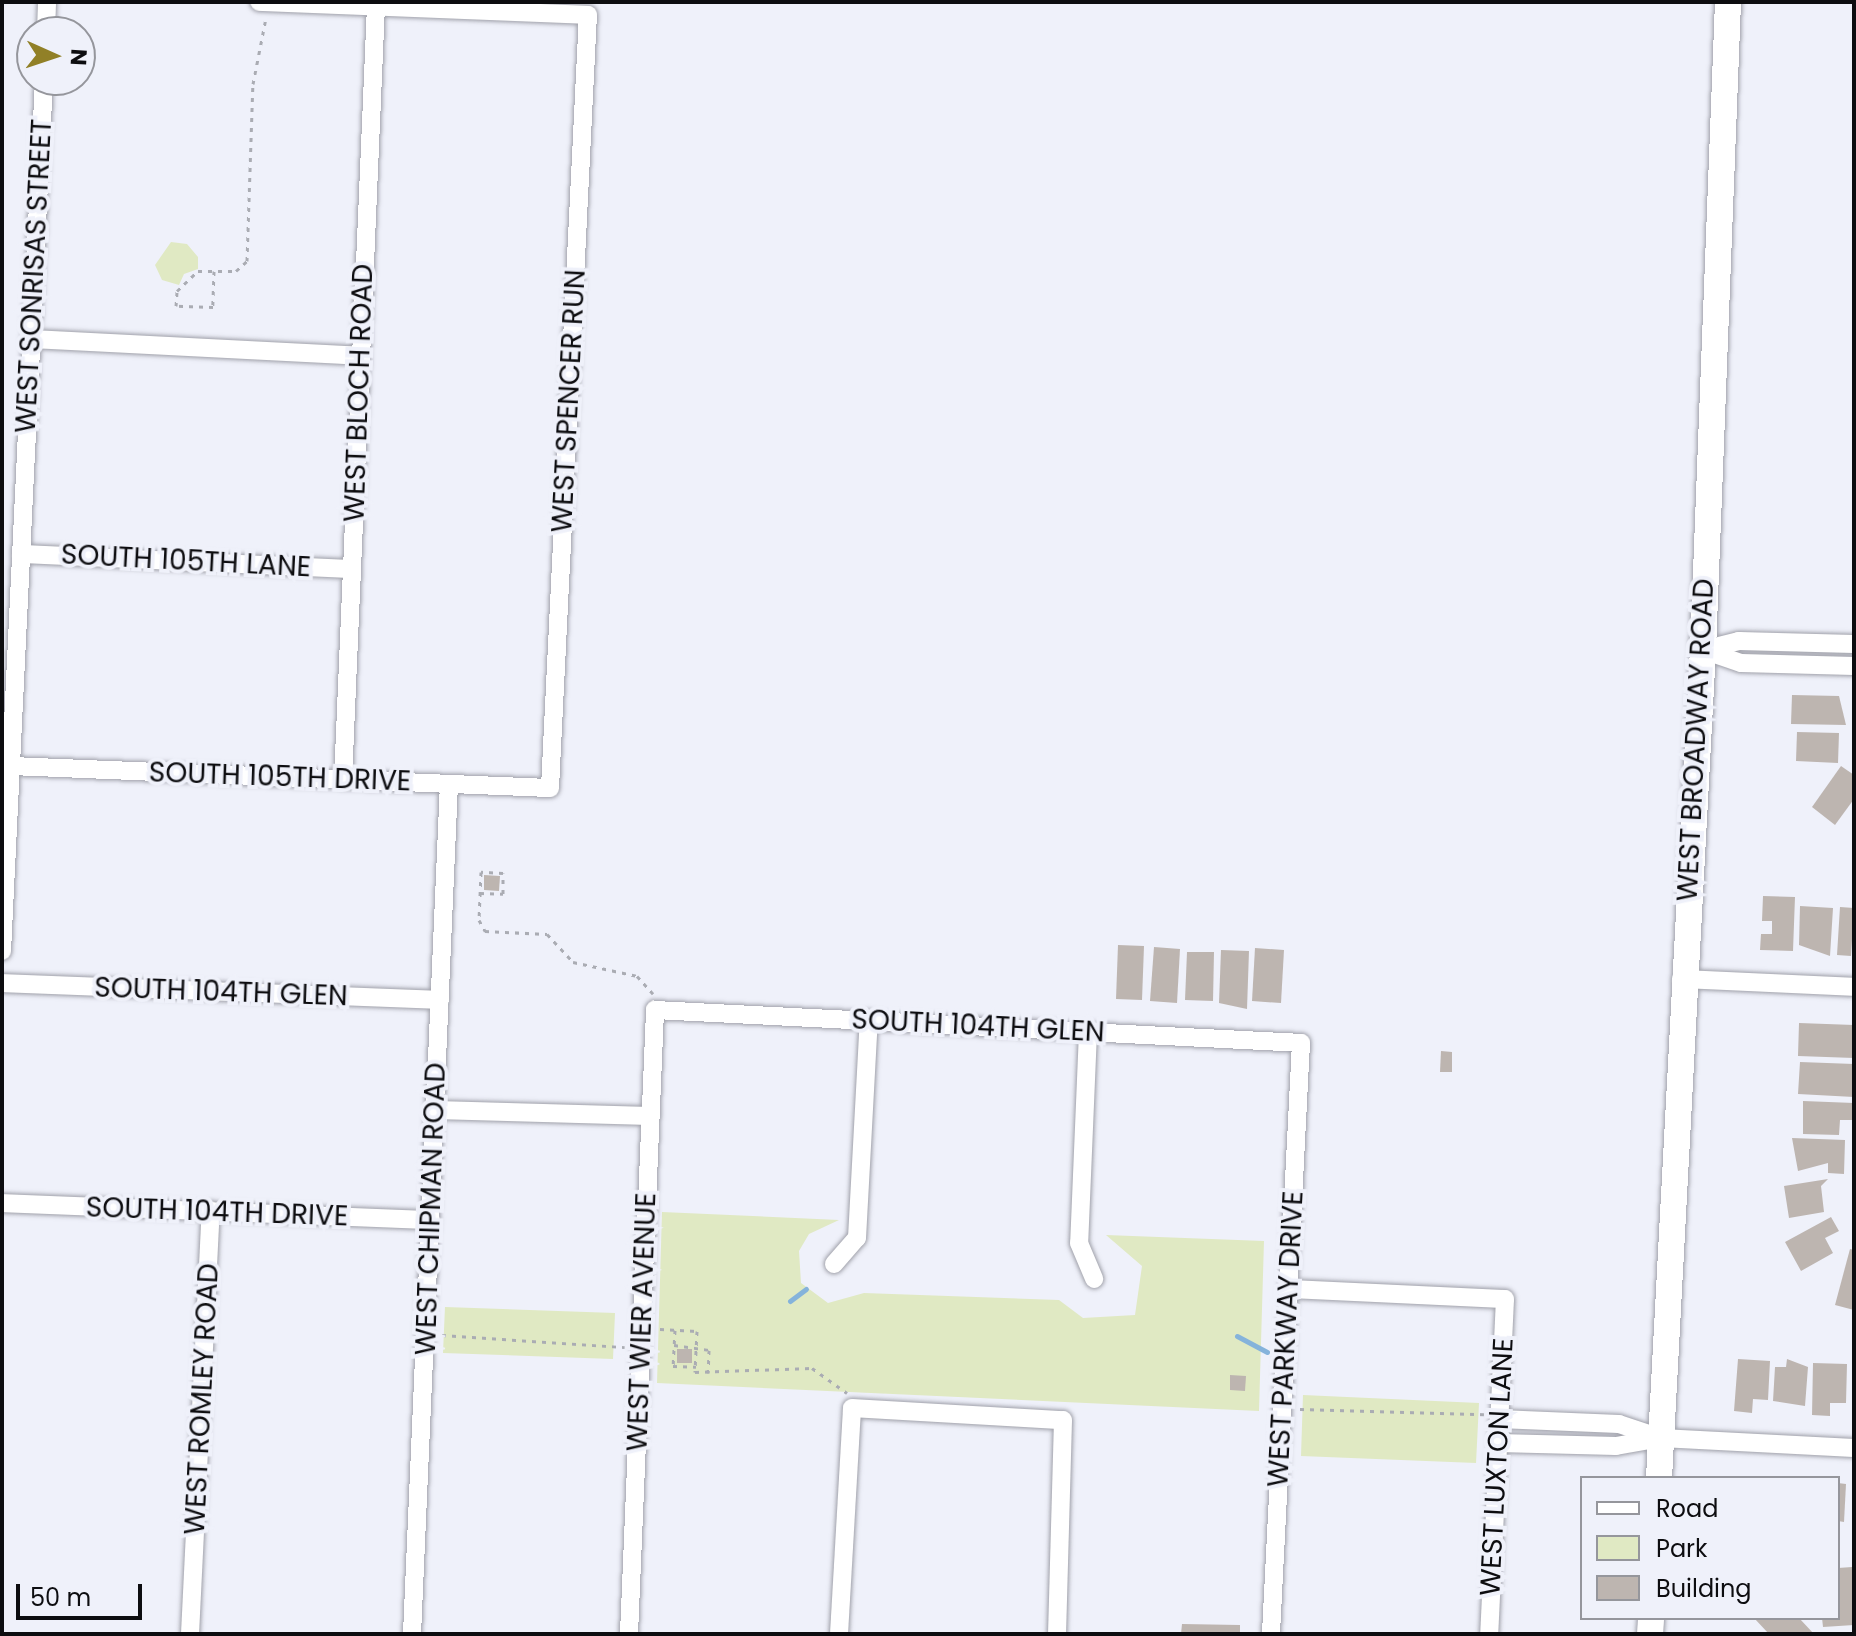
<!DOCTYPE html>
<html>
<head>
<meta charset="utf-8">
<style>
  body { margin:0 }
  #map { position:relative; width:1856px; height:1636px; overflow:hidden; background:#eff1fa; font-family:Poppins,sans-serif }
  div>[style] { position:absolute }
  .green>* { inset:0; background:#e0e9c3 }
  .stream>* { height:5px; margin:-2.5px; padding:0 2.5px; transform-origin:2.5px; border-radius:2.5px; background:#85b3db }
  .building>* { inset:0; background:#bdb5b0 }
  .path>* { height:3px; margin-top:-1.5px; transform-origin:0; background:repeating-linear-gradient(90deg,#aaacb3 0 4px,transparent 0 10px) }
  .roads { filter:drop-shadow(0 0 2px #a0a1aa) drop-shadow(0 0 2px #a0a1aa) }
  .street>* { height:18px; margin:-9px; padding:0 9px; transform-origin:9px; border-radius:9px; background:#fff }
  .secondary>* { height:26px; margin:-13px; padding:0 13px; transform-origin:13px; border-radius:13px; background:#fff }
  span { translate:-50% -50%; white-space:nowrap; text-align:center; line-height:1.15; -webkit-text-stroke:8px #eff1fa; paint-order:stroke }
  .street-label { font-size:28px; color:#0d0d10 }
  .frame { position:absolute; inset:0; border:4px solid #0d0d10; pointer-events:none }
  .legend { position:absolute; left:1580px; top:1476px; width:260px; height:144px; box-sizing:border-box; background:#eff1fa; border:2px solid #95969c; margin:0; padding:10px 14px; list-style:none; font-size:24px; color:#0d0d10 }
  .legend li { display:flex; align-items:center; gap:16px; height:40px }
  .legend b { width:40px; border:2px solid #95969c }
  .north { position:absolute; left:16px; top:16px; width:80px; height:80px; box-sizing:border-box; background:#eff1fa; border:2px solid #95969c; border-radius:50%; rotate:93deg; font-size:22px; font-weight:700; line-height:32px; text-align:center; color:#0d0d10 }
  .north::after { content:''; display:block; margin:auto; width:28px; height:36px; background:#918027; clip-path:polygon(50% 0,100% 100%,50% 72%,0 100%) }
  .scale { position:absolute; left:16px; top:1584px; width:126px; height:36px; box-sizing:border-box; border:4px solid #0d0d10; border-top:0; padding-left:10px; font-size:24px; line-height:28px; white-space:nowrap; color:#0d0d10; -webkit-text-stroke:6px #eff1fa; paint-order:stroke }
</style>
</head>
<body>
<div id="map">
  <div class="green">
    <div style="clip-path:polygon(171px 242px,187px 244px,198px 257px,198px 269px,184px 274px,179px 285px,162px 280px,155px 265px)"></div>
    <div style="clip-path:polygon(662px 1212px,839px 1220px,809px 1234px,799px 1251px,801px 1283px,828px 1303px,864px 1293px,1059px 1300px,1083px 1318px,1135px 1315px,1142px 1266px,1106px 1235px,1264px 1241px,1259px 1411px,657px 1383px)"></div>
    <div style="clip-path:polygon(445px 1307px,615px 1313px,613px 1359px,443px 1353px)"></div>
    <div style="clip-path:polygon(1303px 1395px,1479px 1403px,1476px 1463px,1301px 1456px)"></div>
  </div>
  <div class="stream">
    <div style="left:790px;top:1301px;width:20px;rotate:-37deg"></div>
    <div style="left:1237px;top:1336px;width:34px;rotate:28deg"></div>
  </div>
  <div class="building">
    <div style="clip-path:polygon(1792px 695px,1839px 696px,1846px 725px,1791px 724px)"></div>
    <div style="clip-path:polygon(1797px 732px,1839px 733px,1838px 763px,1796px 761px)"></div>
    <div style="clip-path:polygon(1841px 766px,1854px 775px,1854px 799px,1835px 825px,1812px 807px)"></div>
    <div style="clip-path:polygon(484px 875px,500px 876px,499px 891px,484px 890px)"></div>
    <div style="clip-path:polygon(1763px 896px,1795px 897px,1793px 951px,1760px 950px,1761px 934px,1772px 934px,1772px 921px,1762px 921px)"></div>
    <div style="clip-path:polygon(1800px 906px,1833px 908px,1830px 956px,1799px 945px)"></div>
    <div style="clip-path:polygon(1840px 907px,1854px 908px,1851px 956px,1837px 955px)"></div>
    <div style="clip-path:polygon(1118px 945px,1144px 946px,1142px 1000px,1116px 999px)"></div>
    <div style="clip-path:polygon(1154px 947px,1180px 949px,1177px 1003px,1150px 1001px)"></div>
    <div style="clip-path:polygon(1255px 948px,1284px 950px,1281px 1003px,1252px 1001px)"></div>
    <div style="clip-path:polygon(1221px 950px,1249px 951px,1247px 1009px,1219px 1003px)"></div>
    <div style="clip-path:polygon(1187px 952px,1214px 952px,1213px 1001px,1185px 1000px)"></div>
    <div style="clip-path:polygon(1799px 1023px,1854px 1025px,1854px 1058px,1798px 1056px)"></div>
    <div style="clip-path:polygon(1441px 1051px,1452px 1052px,1452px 1072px,1440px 1072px)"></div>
    <div style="clip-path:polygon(1800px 1062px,1854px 1064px,1854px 1097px,1798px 1094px)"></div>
    <div style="clip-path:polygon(1803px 1101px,1854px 1103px,1854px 1120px,1840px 1120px,1839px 1135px,1803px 1134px)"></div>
    <div style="clip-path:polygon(1792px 1138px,1845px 1140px,1844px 1174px,1828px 1173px,1828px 1163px,1798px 1171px)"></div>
    <div style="clip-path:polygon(1828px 1179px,1821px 1186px,1824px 1212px,1789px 1218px,1784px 1186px)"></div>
    <div style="clip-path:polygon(1831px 1217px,1839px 1231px,1825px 1238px,1833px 1253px,1801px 1271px,1785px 1242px)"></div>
    <div style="clip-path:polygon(1850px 1249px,1854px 1250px,1854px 1310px,1835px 1305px)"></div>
    <div style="clip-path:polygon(677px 1349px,692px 1349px,692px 1363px,677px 1363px)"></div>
    <div style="clip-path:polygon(1738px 1359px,1770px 1361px,1768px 1400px,1753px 1399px,1752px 1413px,1734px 1411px)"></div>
    <div style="clip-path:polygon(1787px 1359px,1808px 1367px,1805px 1406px,1773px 1401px,1775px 1367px,1786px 1367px)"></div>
    <div style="clip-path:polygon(1813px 1363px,1847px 1364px,1846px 1403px,1830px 1403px,1830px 1416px,1812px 1415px)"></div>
    <div style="clip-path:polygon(1230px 1375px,1246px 1376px,1245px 1391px,1230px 1390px)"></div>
    <div style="clip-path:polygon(1838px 1483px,1846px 1484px,1844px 1522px,1838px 1521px)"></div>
    <div style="clip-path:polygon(1852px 1567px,1854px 1625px,1823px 1627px,1822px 1618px,1838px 1618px,1838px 1568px)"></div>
    <div style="clip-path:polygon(1754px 1618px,1799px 1618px,1814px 1634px,1769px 1634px)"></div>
    <div style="clip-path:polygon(1182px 1624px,1240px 1625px,1240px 1634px,1181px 1634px)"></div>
  </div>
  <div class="path">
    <div style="left:214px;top:271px;width:36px;rotate:92deg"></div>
    <div style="left:213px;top:307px;width:37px;rotate:-178deg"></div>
    <div style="left:176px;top:306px;width:15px;rotate:-86deg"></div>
    <div style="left:177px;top:291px;width:29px;rotate:-44deg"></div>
    <div style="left:198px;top:271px;width:38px"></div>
    <div style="left:236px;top:271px;width:15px;rotate:-42deg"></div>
    <div style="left:247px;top:261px;width:177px;rotate:-88.1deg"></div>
    <div style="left:253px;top:84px;width:67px;rotate:-78.9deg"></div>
    <div style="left:480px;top:893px;width:23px;rotate:2deg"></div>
    <div style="left:503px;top:894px;width:21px;rotate:-90deg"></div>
    <div style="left:503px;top:873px;width:22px;rotate:-177deg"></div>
    <div style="left:481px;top:872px;width:48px;rotate:92.4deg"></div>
    <div style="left:479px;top:920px;width:13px;rotate:61deg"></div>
    <div style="left:485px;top:931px;width:62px;rotate:2.8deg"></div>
    <div style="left:547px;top:934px;width:38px;rotate:47deg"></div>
    <div style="left:573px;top:962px;width:66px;rotate:12.3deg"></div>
    <div style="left:637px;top:976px;width:24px;rotate:48deg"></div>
    <div style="left:660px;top:1329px;width:37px;rotate:3deg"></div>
    <div style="left:697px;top:1331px;width:41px;rotate:92.8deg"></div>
    <div style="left:695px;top:1372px;width:117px;rotate:-2deg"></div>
    <div style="left:812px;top:1368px;width:43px;rotate:35.5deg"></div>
    <div style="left:675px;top:1330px;width:36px;rotate:93deg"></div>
    <div style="left:673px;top:1366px;width:23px;rotate:2deg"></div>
    <div style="left:442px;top:1335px;width:183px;rotate:3.8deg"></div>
    <div style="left:674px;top:1345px;width:35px;rotate:8deg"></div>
    <div style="left:709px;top:1350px;width:23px;rotate:92deg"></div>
    <div style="left:1300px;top:1409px;width:184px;rotate:1.6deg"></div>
  </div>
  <div class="roads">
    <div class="street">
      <div style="left:46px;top:32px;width:30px;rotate:-88deg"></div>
      <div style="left:31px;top:339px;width:330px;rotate:2.9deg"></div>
      <div style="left:21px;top:554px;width:331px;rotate:2.6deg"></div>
      <div style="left:1703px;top:650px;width:40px;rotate:18.9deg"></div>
      <div style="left:1741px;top:663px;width:113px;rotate:1.5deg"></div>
      <div style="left:1703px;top:650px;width:37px;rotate:-14deg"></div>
      <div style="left:1739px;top:641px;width:115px;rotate:1.5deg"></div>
      <div style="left:11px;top:766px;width:539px;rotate:2.34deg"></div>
      <div style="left:550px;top:788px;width:774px;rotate:-87.19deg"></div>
      <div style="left:588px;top:15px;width:329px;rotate:-177.7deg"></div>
      <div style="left:343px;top:780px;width:775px;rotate:-87.56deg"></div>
      <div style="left:2px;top:951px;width:872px;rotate:-87.24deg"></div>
      <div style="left:1681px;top:979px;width:173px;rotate:2.6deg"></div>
      <div style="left:2px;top:983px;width:438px;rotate:2.2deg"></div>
      <div style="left:1088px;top:1032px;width:211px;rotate:92.4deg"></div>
      <div style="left:1079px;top:1243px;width:39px;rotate:67deg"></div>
      <div style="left:436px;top:1110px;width:214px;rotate:1.6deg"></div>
      <div style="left:2px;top:1203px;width:429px;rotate:2.3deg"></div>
      <div style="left:834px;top:1264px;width:35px;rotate:-49deg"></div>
      <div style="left:857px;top:1238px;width:219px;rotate:-86.9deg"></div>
      <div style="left:1289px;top:1289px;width:216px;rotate:2.7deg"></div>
      <div style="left:1505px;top:1299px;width:335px;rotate:92.7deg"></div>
      <div style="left:1499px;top:1419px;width:120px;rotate:2.4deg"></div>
      <div style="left:1619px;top:1424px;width:41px;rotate:18.4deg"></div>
      <div style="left:1498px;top:1443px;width:118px;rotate:1.5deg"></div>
      <div style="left:1616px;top:1446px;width:46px;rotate:-10.1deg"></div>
      <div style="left:1661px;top:1438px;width:193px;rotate:3deg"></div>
      <div style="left:190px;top:1634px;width:424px;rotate:-87.2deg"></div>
      <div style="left:412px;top:1634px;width:851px;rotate:-87.51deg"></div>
      <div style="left:629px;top:1634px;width:625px;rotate:-87.61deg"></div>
      <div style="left:655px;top:1010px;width:647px;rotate:2.92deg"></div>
      <div style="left:1301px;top:1043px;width:592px;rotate:92.91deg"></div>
      <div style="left:839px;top:1634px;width:226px;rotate:-86.7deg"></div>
      <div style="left:852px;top:1408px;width:211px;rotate:3.3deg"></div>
      <div style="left:1063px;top:1420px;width:214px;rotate:91.6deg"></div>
    </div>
    <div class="secondary">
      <div style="left:1659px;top:1478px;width:829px;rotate:-86.96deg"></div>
      <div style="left:1703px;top:650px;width:648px;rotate:-87.79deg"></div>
      <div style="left:1650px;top:1634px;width:16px;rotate:-86deg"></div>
    </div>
  </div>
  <div class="street-label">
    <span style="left:34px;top:276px;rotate:-87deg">WEST SONRISAS STREET</span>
    <span style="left:359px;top:393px;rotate:-88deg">WEST BLOCH ROAD</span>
    <span style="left:569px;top:401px;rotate:-87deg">WEST SPENCER RUN</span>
    <span style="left:186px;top:561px;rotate:3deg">SOUTH 105TH LANE</span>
    <span style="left:1696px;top:740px;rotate:-87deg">WEST BROADWAY ROAD</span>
    <span style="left:280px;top:777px;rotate:2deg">SOUTH 105TH DRIVE</span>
    <span style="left:221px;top:992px;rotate:2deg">SOUTH 104TH GLEN</span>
    <span style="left:978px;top:1026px;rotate:3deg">SOUTH 104TH GLEN</span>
    <span style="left:431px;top:1209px;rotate:-88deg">WEST CHIPMAN ROAD</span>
    <span style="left:217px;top:1212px;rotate:2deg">SOUTH 104TH DRIVE</span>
    <span style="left:642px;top:1322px;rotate:-88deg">WEST WIER AVENUE</span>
    <span style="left:1286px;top:1339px;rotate:-87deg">WEST PARKWAY DRIVE</span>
    <span style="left:202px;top:1399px;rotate:-87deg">WEST ROMLEY ROAD</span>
    <span style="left:1497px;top:1467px;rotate:-87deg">WEST LUXTON LANE</span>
  </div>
  <div class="frame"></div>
  <ul class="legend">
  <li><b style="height:10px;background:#fff"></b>Road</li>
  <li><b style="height:22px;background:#e0e9c3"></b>Park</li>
  <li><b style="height:22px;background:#bdb5b0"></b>Building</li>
  </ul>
  <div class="north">N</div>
  <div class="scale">50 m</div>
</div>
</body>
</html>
